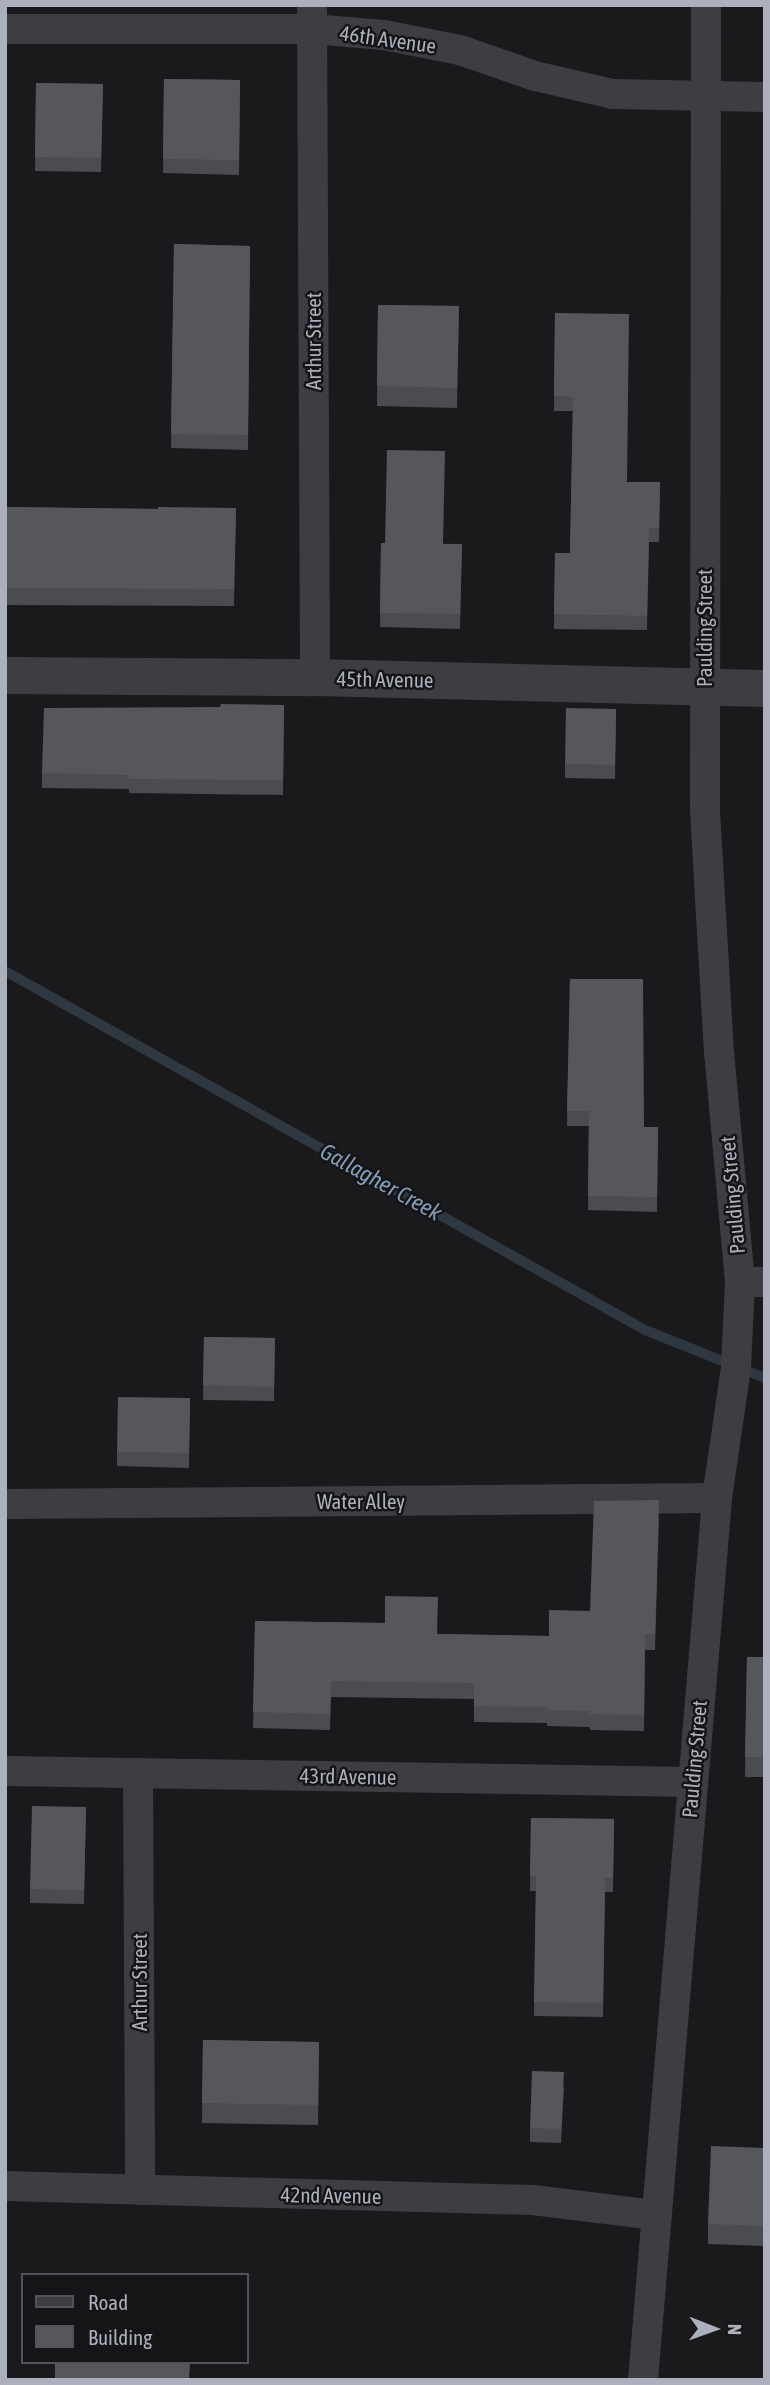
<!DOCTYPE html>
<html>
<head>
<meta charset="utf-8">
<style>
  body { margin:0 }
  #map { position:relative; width:770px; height:2385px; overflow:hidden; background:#1a1a1c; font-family:"Asap Condensed",sans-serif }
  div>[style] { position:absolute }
  .stream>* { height:10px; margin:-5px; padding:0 5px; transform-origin:5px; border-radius:5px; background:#2f3841 }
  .minor>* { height:30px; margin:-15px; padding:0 15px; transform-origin:15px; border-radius:15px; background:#3d3d43 }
  .tertiary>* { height:37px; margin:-18.5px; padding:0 18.5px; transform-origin:18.5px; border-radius:18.5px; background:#3d3d43 }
  .wall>* { inset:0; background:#4b4c51 }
  .building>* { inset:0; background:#56575d }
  span { translate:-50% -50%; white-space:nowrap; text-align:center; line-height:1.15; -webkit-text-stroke:5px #151517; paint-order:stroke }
  .street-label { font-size:21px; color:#acb0bc }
  .water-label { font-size:23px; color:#839cb7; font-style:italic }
  .frame { position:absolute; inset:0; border:7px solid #acb0bc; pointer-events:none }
  .legend { position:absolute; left:21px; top:2273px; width:228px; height:91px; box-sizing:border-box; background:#151517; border:2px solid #515359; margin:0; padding:9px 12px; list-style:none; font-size:21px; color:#acb0bc }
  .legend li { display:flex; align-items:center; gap:14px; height:35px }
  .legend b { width:35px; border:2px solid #515359 }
  .north { position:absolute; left:679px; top:2294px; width:70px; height:70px; -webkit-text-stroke:5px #151517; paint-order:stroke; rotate:91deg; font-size:19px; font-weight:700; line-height:28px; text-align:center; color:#acb0bc }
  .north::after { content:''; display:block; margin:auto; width:24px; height:32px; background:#acb0bc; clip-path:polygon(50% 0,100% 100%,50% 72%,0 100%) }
</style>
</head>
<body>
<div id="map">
  <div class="stream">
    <div style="left:5px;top:971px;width:734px;rotate:29.29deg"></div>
    <div style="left:645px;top:1330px;width:129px;rotate:21.8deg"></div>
  </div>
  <div class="minor">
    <div style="left:312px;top:5px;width:672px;rotate:89.74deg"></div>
    <div style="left:5px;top:29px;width:307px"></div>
    <div style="left:312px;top:29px;width:72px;rotate:4.8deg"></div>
    <div style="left:384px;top:35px;width:77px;rotate:11.2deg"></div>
    <div style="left:460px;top:50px;width:79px;rotate:19.1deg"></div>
    <div style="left:535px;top:76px;width:80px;rotate:13deg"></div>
    <div style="left:613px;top:94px;width:152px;rotate:1.1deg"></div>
    <div style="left:740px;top:1282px;width:25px"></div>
    <div style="left:5px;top:1504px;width:712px;rotate:-0.48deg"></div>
    <div style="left:5px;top:1771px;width:687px;rotate:0.92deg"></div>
    <div style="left:138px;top:1773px;width:417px;rotate:89.7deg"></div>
    <div style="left:5px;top:2186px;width:528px;rotate:1.52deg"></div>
    <div style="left:533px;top:2200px;width:124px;rotate:7deg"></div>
    <div style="left:643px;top:2380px;width:885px;rotate:-85.2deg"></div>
    <div style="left:717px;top:1498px;width:132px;rotate:-81.7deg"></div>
    <div style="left:736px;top:1367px;width:85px;rotate:-87.3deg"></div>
    <div style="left:740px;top:1282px;width:230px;rotate:-95.2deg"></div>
    <div style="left:719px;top:1053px;width:243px;rotate:-93.3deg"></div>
    <div style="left:705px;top:810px;width:805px;rotate:-89.93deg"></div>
  </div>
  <div class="tertiary">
    <div style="left:5px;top:675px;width:310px;rotate:0.4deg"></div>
    <div style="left:315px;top:677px;width:450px;rotate:1.4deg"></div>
  </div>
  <div class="wall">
    <div style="clip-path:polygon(164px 79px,240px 80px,239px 175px,163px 173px)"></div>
    <div style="clip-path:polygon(36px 83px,103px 84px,101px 172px,35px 171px)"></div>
    <div style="clip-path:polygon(174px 244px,250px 246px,248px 450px,171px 448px)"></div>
    <div style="clip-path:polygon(378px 305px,459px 306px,457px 408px,377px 406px)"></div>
    <div style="clip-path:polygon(555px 313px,627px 482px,660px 482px,659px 542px,649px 542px,647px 630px,554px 629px,555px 553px,570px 553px,573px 411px,554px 411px)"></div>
    <div style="clip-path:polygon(5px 507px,158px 509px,236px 508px,234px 606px,5px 605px)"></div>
    <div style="clip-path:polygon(381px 543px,462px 544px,460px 629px,380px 627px)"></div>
    <div style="clip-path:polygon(284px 705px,283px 795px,129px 793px,129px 789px,42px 788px,42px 773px,220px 707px)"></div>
    <div style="clip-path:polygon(616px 709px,615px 779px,565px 778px,565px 764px)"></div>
    <div style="clip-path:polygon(570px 979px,644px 1127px,658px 1127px,657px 1212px,588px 1210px,589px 1126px,567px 1126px)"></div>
    <div style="clip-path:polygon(204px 1337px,275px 1338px,274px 1401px,203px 1400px)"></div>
    <div style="clip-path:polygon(190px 1398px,189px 1468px,117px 1466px,117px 1452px)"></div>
    <div style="clip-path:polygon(659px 1516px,655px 1650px,645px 1650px,644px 1731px,590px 1730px,590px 1727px,547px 1726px,547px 1723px,474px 1722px,474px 1699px,331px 1697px,330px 1730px,253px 1728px,255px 1621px,385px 1623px,437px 1634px,549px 1636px,590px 1611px)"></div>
    <div style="clip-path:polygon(747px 1657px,765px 1657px,765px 1777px,745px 1777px)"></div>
    <div style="clip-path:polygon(86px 1807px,84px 1904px,30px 1903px,30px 1889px)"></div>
    <div style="clip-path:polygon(531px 1818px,614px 1819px,613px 1892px,605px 1892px,603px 2017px,534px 2016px,536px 1891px,530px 1891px)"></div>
    <div style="clip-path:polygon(203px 2040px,319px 2042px,318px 2125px,202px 2123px)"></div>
    <div style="clip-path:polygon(564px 2087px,561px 2143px,530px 2142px,530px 2128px)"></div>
    <div style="clip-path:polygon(765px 2148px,765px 2246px,708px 2244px,708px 2224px)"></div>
  </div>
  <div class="building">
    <div style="clip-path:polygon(164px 79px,240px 80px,239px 160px,163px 159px)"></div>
    <div style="clip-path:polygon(36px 83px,103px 84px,101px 158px,35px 157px)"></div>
    <div style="clip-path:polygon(174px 244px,250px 246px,248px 435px,171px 434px)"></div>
    <div style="clip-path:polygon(378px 305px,459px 306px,457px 388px,377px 386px)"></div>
    <div style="clip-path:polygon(555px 313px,629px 314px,627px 482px,660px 482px,659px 528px,649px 528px,647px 616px,554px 614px,555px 553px,570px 553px,573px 397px,554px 396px)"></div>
    <div style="clip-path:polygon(387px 450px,445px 451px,443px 544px,462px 544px,460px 614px,380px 613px,381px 543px,385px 543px)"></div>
    <div style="clip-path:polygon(5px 507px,158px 509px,158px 507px,236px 508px,234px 589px,5px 588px)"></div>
    <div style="clip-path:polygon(221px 704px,284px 705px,283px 780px,129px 779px,129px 775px,42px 773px,44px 708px,220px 707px)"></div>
    <div style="clip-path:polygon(566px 708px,616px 709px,615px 765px,565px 764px)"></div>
    <div style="clip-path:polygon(570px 979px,643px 979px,644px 1127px,658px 1127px,657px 1197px,588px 1196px,589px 1111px,567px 1111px)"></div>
    <div style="clip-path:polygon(204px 1337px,275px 1338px,274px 1387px,203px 1385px)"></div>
    <div style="clip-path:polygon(118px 1397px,190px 1398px,189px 1453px,117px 1452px)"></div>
    <div style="clip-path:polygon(659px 1500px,655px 1634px,645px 1634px,644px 1715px,590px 1714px,590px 1711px,547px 1710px,548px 1707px,474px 1706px,474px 1683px,331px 1681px,330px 1714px,253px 1712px,255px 1621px,385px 1623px,385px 1596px,438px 1597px,437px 1634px,549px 1636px,549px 1610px,590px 1611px,594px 1501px)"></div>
    <div style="clip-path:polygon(747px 1657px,765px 1657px,765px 1757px,745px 1757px)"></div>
    <div style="clip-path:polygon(32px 1806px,86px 1807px,84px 1890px,30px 1889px)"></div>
    <div style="clip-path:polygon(531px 1818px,614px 1819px,613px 1878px,605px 1878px,603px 2003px,534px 2002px,536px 1876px,530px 1876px)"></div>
    <div style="clip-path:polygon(203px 2040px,319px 2042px,318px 2105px,202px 2103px)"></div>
    <div style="clip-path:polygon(532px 2071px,564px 2072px,561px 2129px,530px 2128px)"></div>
    <div style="clip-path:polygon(711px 2146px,765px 2148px,765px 2226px,708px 2224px)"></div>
    <div style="clip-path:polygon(55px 2362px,190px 2362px,189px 2380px,55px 2380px)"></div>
  </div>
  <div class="street-label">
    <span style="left:388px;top:39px;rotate:8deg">46th Avenue</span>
    <span style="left:313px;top:341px;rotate:-90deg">Arthur Street</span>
    <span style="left:704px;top:628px;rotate:-90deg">Paulding Street</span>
    <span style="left:385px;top:679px;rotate:1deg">45th Avenue</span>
    <span style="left:732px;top:1195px;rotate:-95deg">Paulding Street</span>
    <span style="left:361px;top:1501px">Water Alley</span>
    <span style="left:694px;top:1759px;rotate:-85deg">Paulding Street</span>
    <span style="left:348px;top:1776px;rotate:1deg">43rd Avenue</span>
    <span style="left:139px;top:1982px;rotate:-90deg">Arthur Street</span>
    <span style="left:331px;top:2195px;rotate:1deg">42nd Avenue</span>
  </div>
  <div class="water-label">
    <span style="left:381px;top:1182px;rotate:29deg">Gallagher Creek</span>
  </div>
  <div class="frame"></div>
  <ul class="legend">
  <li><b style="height:9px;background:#3d3d43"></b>Road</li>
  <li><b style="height:19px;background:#56575d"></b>Building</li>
  </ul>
  <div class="north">N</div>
</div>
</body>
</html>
